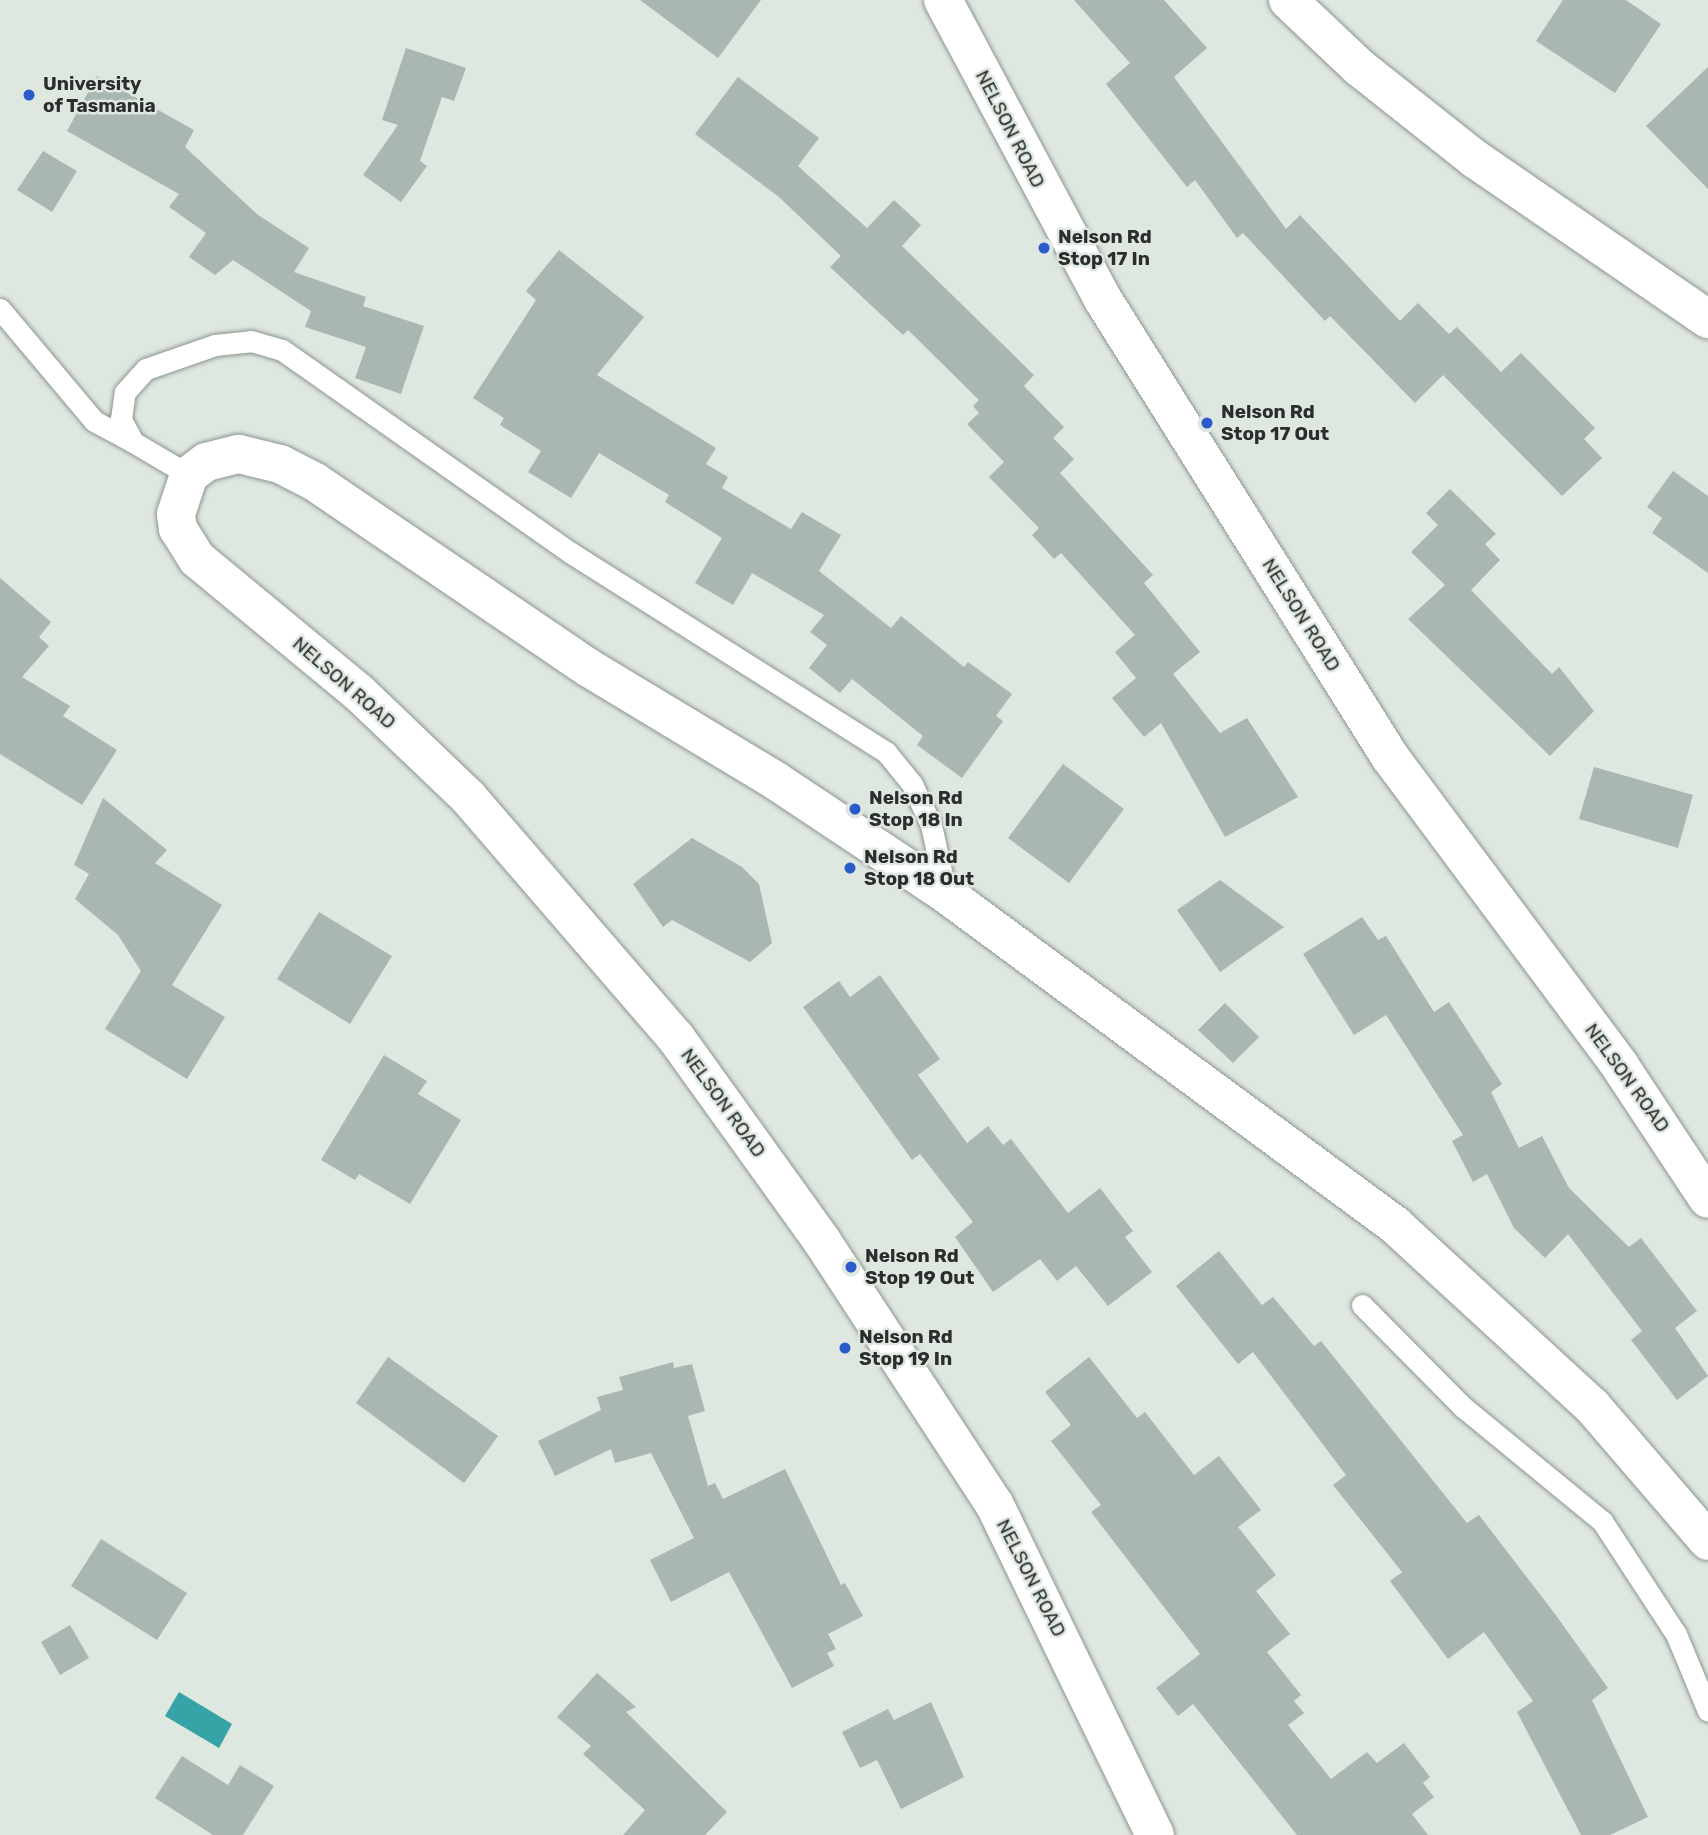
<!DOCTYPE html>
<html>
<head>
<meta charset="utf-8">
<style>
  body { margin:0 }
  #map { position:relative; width:1708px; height:1835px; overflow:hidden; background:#dee8e0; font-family:Rubik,sans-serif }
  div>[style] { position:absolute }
  .water>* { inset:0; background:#36a3a6 }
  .building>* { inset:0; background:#a9b6b2 }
  .roads { filter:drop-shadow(0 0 2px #8c958e) drop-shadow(0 0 2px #8c958e) }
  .service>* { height:21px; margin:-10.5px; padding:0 10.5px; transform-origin:10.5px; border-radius:10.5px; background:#fff }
  .tertiary>* { height:38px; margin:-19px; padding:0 19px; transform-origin:19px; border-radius:19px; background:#fff }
  .dots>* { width:19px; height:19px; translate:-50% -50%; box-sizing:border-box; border:4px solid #dee8e0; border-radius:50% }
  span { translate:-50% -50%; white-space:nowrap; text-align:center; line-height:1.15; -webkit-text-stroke:5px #dee8e0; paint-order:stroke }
  .poi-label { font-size:19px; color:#2b2e2c; font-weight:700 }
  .left { translate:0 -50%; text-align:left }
  .street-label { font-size:19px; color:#2b2e2c }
</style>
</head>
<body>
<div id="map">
  <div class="water">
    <div style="clip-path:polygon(179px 1692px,232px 1724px,219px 1748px,165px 1716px)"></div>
  </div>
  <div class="building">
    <div style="clip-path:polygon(640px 0,761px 0,718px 58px)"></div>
    <div style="clip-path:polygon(1074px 0,1164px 0,1207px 48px,1174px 77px,1286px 229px,1300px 215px,1400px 321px,1418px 303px,1449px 334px,1457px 327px,1501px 372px,1521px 353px,1595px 428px,1584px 439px,1602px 458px,1562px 496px,1443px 375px,1415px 403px,1330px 316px,1325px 321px,1243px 233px,1237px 238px,1195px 180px,1187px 187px,1106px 84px,1130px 63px)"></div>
    <div style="clip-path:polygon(1563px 0,1626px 0,1661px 24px,1615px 93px,1536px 41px)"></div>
    <div style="clip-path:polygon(406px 48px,466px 68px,454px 101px,442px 97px,420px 161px,427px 166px,401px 202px,363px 175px,398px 125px,382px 120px)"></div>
    <div style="clip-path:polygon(1708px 67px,1708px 189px,1646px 126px)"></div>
    <div style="clip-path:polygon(97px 76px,194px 130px,185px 147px,258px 215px,309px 248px,294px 272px,366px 297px,363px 306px,424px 326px,401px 394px,355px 378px,366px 347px,305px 327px,311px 311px,233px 260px,215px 275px,189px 257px,206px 233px,169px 207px,179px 194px,67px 131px)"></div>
    <div style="clip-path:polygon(738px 77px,819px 138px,798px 166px,867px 228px,894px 200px,921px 225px,902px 246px,1034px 375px,1024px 386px,1064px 427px,1053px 438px,1074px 459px,1060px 473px,1153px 575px,1144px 583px,1200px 652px,1173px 674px,1220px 733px,1247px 718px,1298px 797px,1225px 837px,1161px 723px,1144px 737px,1112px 698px,1136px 678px,1115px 652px,1135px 635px,1061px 553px,1054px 559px,1032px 535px,1039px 528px,989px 477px,1004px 462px,967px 424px,979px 413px,973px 406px,979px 400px,908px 330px,903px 335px,830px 267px,841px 256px,779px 197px,695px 134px)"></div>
    <div style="clip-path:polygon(43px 151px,77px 171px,52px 212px,17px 190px)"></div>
    <div style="clip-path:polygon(559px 250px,644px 317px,597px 375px,716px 448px,706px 464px,728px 477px,722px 488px,791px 529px,802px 512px,841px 535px,819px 571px,891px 628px,901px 616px,964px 667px,968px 662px,1012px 694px,996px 716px,1003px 721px,962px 778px,917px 745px,923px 736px,852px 679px,840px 693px,809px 668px,827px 645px,810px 632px,824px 615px,752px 573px,733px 605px,695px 583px,722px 538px,665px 502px,669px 495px,599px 453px,571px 498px,528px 472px,541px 451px,500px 425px,504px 418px,473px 398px,536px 300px,526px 291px)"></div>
    <div style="clip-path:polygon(1673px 471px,1708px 496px,1708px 573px,1652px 533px,1662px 518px,1647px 507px)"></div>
    <div style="clip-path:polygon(1450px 489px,1496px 534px,1485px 544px,1500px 560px,1471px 590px,1552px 674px,1559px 667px,1594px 711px,1550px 756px,1408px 619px,1445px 585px,1411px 552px,1438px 525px,1426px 513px)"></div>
    <div style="clip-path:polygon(0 578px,51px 622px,39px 637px,49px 646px,22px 677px,70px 706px,63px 716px,117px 750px,82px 805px,0 754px)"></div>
    <div style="clip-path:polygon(1063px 764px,1124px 809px,1069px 883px,1008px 838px)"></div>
    <div style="clip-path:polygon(1594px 767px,1693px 795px,1678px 848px,1579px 819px)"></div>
    <div style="clip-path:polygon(103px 798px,167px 850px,155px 863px,222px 905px,172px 985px,225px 1017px,187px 1079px,105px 1029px,141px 971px,118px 935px,75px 899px,89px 874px,74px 865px)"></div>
    <div style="clip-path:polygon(692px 838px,742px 867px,759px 884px,772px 943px,750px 962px,672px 920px,663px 927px,633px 884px)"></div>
    <div style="clip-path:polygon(1220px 880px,1284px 927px,1220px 972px,1177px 910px)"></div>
    <div style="clip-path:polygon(319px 912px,392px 956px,350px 1024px,277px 979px)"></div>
    <div style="clip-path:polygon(1362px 917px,1378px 940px,1386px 936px,1434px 1012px,1449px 1002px,1502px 1084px,1491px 1092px,1519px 1148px,1542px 1136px,1569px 1188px,1629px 1247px,1641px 1238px,1697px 1311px,1675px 1328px,1708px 1376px,1677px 1400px,1631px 1340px,1642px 1331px,1568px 1234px,1545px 1258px,1514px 1228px,1487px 1174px,1473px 1182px,1452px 1141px,1463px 1135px,1386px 1015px,1354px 1035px,1303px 954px)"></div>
    <div style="clip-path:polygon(880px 975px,940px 1059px,918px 1075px,967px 1143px,988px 1126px,1003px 1145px,1011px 1139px,1068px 1213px,1100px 1188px,1133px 1231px,1125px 1237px,1152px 1272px,1108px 1306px,1076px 1266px,1057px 1281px,1040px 1259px,993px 1292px,955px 1237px,973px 1222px,920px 1154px,912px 1160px,803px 1007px,839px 981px,850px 997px)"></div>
    <div style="clip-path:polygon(1225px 1003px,1259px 1037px,1233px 1063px,1198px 1030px)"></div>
    <div style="clip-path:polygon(384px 1055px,427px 1081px,418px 1094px,461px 1120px,410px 1204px,359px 1174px,355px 1180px,321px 1160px)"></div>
    <div style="clip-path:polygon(1219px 1251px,1262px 1305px,1273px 1297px,1314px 1346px,1321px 1341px,1467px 1523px,1479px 1515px,1555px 1614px,1608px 1688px,1592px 1700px,1648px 1817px,1610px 1835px,1581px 1835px,1517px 1712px,1533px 1701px,1484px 1632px,1448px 1659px,1390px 1581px,1402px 1572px,1333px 1485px,1346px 1475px,1253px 1352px,1238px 1364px,1176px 1286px)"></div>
    <div style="clip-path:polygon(388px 1357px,498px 1436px,464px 1483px,356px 1403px)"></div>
    <div style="clip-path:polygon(1089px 1357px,1137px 1418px,1145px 1412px,1194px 1475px,1219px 1456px,1261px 1510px,1238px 1527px,1276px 1575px,1256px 1591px,1290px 1634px,1267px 1652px,1301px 1695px,1294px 1701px,1304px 1713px,1288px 1725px,1331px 1779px,1367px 1752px,1377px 1763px,1404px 1743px,1430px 1777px,1423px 1783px,1434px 1797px,1412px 1814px,1428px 1835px,1297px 1835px,1193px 1704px,1178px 1716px,1156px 1688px,1200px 1654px,1091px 1512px,1101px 1505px,1051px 1441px,1071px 1425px,1045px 1392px)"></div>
    <div style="clip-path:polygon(673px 1362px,674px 1368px,692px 1364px,705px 1411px,688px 1416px,708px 1486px,715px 1483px,723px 1499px,785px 1469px,841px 1585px,845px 1583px,863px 1616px,828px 1634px,836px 1649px,827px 1653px,834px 1666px,792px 1688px,729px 1572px,671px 1602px,650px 1560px,694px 1538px,651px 1453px,615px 1463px,611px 1449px,555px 1476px,538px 1441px,601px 1410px,597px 1397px,623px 1390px,619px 1377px)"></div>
    <div style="clip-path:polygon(101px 1539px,187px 1593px,157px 1640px,71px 1586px)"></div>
    <div style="clip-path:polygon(70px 1625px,89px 1658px,60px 1675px,41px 1642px)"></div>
    <div style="clip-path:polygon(597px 1673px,636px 1707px,626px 1712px,727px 1812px,705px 1835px,623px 1835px,645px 1810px,583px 1754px,591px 1746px,557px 1717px)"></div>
    <div style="clip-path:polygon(931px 1702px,964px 1777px,901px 1809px,877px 1760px,860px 1768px,842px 1732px,888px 1709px,894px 1720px)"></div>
    <div style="clip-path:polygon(182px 1756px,228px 1785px,240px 1765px,274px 1786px,243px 1835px,213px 1835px,155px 1798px)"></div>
  </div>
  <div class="roads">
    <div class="service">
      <div style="left:0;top:309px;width:146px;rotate:50deg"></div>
      <div style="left:94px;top:421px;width:44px;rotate:28.3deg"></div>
      <div style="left:189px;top:475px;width:65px;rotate:-149.5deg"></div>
      <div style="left:133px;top:442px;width:26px;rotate:-118deg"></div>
      <div style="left:121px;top:419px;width:27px;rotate:-82deg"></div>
      <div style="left:125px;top:392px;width:31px;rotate:-48deg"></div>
      <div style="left:146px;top:369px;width:73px;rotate:-19.2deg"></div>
      <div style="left:215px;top:345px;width:36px;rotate:-6deg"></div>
      <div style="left:251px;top:341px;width:32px;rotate:16deg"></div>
      <div style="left:282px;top:350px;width:353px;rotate:35.1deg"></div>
      <div style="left:571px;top:553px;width:373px;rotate:32.3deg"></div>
      <div style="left:886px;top:752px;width:41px;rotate:50.9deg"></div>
      <div style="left:912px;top:784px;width:45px;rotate:65.1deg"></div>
      <div style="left:931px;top:825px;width:71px;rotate:77.7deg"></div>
      <div style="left:1362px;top:1305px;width:144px;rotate:45.3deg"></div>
      <div style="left:1463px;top:1407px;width:180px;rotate:39.4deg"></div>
      <div style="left:1602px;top:1521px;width:135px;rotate:56.8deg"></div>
      <div style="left:1676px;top:1634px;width:83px;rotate:67.4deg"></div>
    </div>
    <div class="tertiary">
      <div style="left:943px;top:0;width:338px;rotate:61.9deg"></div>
      <div style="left:1102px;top:298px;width:542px;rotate:57.89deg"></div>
      <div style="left:1390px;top:757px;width:385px;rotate:53.3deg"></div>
      <div style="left:1620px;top:1066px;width:159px;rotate:56.5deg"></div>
      <div style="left:1288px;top:0;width:99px;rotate:43.4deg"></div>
      <div style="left:1360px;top:68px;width:147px;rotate:38.4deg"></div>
      <div style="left:1475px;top:159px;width:283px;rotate:34.5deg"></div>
      <div style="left:1155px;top:1835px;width:368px;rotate:-115.9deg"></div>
      <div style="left:994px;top:1504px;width:314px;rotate:-123.2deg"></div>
      <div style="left:822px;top:1241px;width:250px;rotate:-125.7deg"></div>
      <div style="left:676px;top:1038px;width:318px;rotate:-130.8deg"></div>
      <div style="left:468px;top:797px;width:152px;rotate:-136.3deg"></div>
      <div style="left:358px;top:692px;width:209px;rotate:-140.4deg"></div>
      <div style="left:197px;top:559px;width:36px;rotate:-122deg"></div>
      <div style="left:178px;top:529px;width:15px;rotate:-98deg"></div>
      <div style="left:176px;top:514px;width:41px;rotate:-71.6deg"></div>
      <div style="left:189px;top:475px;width:21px;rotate:-37deg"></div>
      <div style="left:206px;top:462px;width:34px;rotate:-14deg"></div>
      <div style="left:239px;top:454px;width:42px;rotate:13.7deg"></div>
      <div style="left:280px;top:464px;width:39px;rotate:27deg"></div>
      <div style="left:315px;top:482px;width:331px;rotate:34.2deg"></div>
      <div style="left:589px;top:668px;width:218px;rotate:31.1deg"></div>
      <div style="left:776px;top:781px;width:204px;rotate:33.6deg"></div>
      <div style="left:946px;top:894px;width:558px;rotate:36.4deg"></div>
      <div style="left:1395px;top:1225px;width:268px;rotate:42.6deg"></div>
      <div style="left:1592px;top:1406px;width:178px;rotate:49.3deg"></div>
    </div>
  </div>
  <div class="dots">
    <div style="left:29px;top:95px;background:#2b5bca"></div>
    <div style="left:1044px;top:248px;background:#2b5bca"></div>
    <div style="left:1207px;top:423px;background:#2b5bca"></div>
    <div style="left:855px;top:809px;background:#2b5bca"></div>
    <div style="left:850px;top:868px;background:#2b5bca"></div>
    <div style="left:851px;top:1267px;background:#2b5bca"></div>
    <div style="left:845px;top:1348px;background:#2b5bca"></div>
  </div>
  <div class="poi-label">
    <span class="left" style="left:43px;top:95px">University<br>of Tasmania</span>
    <span class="left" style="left:1058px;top:248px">Nelson Rd<br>Stop 17 In</span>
    <span class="left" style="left:1221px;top:423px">Nelson Rd<br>Stop 17 Out</span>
    <span class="left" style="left:869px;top:809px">Nelson Rd<br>Stop 18 In</span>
    <span class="left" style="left:864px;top:868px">Nelson Rd<br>Stop 18 Out</span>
    <span class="left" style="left:865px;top:1267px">Nelson Rd<br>Stop 19 Out</span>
    <span class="left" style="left:859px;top:1348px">Nelson Rd<br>Stop 19 In</span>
  </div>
  <div class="street-label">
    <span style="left:1010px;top:129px;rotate:63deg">NELSON ROAD</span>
    <span style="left:1301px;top:615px;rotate:58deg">NELSON ROAD</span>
    <span style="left:344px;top:683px;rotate:41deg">NELSON ROAD</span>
    <span style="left:1627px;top:1078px;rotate:54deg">NELSON ROAD</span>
    <span style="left:723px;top:1103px;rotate:54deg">NELSON ROAD</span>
    <span style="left:1031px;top:1578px;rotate:63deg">NELSON ROAD</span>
  </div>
</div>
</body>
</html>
